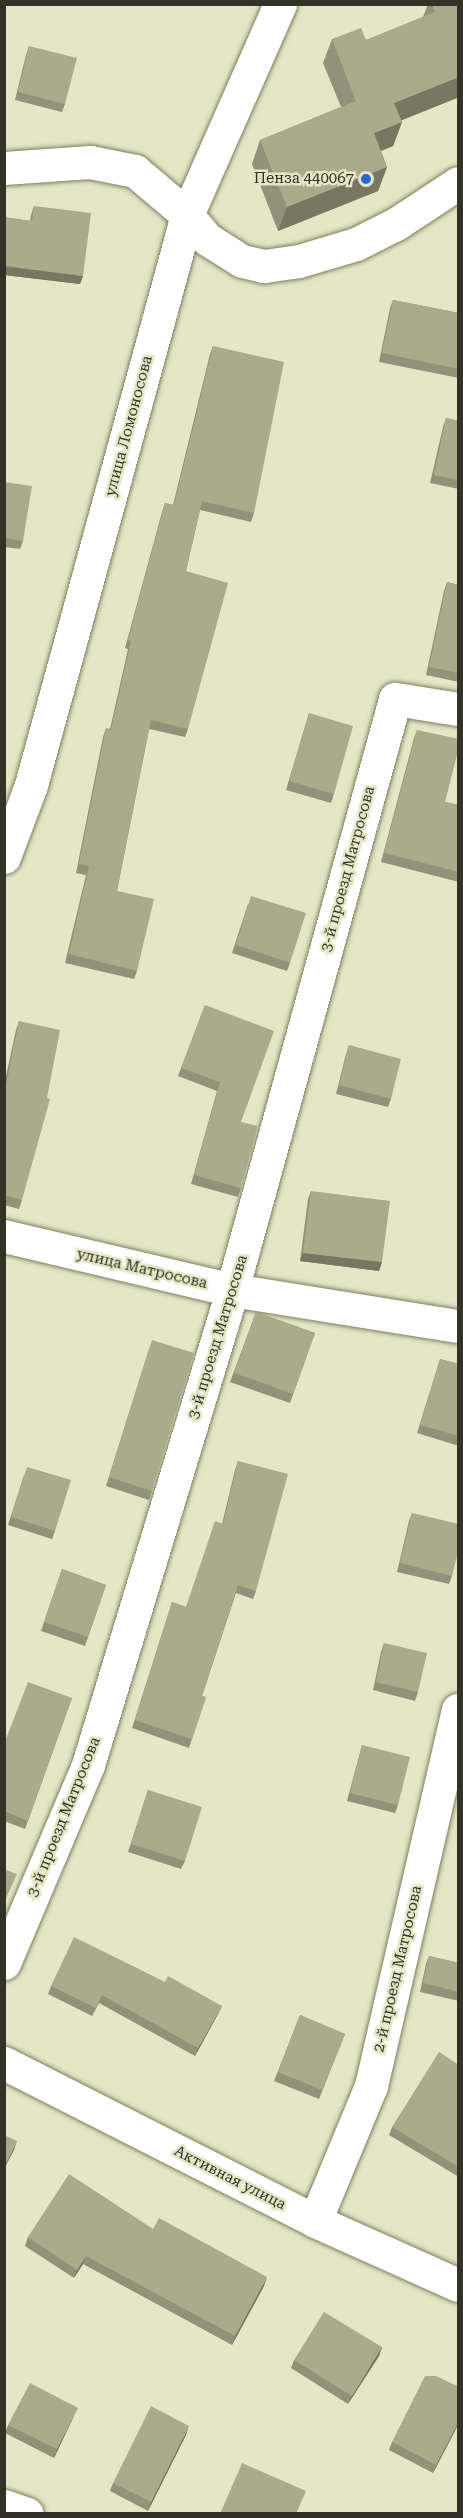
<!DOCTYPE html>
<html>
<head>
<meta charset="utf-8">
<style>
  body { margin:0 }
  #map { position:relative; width:463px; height:2518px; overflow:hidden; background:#e4e7c5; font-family:"Roboto Serif",serif }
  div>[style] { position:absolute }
  .roads { filter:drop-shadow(0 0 2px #7d7f61) drop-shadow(0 0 2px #7d7f61) }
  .minor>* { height:33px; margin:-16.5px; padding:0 16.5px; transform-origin:16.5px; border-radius:16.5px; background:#fff }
  .secondary>* { height:33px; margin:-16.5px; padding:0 16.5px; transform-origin:16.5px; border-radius:16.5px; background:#fff }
  .wall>* { inset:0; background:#919378 }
  .shaded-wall>* { inset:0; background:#767861 }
  .building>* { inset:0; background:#a9ab8b }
  .dots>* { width:16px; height:16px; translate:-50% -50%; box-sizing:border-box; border:3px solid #e4e7c5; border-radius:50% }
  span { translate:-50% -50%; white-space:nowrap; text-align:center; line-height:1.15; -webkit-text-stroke:5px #e4e7c5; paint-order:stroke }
  .poi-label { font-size:15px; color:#323326 }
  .right { translate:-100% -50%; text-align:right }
  .street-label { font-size:15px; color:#323326 }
  .frame { position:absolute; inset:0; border:6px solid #323326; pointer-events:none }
</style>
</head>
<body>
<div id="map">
  <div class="roads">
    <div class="minor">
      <div style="left:4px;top:168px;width:86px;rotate:-4deg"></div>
      <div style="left:90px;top:162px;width:46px;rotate:11.3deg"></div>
      <div style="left:135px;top:171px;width:68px;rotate:40.2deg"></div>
      <div style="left:187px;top:215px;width:31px;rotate:50deg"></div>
      <div style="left:207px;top:239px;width:41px;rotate:32.2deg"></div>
      <div style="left:242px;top:261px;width:23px;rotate:13deg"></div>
      <div style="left:264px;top:266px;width:35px;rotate:-8deg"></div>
      <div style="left:299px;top:261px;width:59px;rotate:-16.6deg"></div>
      <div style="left:356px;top:244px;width:45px;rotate:-26.6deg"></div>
      <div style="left:396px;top:224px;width:74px;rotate:-33.5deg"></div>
      <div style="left:4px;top:857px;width:77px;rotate:-69.4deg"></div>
      <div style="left:31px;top:785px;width:591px;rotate:-74.69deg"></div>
      <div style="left:187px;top:215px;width:231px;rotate:-66.2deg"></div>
      <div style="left:4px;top:1236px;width:234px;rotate:13.3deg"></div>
      <div style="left:232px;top:1290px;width:229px;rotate:9.1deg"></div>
      <div style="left:4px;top:1963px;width:215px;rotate:-67deg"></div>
      <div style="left:88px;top:1765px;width:496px;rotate:-73.1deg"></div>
      <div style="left:232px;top:1290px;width:613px;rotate:-74.58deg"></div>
      <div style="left:395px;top:699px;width:64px;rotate:9deg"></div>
      <div style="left:315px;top:2221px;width:146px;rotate:-67.5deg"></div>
      <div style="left:371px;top:2086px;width:386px;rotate:-77deg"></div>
      <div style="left:4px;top:2506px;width:24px;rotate:19deg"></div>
    </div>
    <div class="secondary">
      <div style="left:4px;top:2063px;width:349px;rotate:26.9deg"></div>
      <div style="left:315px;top:2221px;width:157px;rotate:24.1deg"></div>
    </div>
  </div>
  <div class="wall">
    <div style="clip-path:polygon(428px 4px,459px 4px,459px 102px,457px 98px,401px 120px,402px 122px,393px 146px,381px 151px,387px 167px,378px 191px,278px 231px,252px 164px,260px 140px,341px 107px,323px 63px,332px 39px,366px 40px,423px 17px)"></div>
    <div style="clip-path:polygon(29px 46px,65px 104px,62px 112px,15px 100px,26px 55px)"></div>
    <div style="clip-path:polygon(34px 206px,83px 276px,80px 284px,4px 275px,4px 217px,30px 221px,31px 215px)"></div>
    <div style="clip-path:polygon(393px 300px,459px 313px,459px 378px,379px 362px,390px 308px)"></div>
    <div style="clip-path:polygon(213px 346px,254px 513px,251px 522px,200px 510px,186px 571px,188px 729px,185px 737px,149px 729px,117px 891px,137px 971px,134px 979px,65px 963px,86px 875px,76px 873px,103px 737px,106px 728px,110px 729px,128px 649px,125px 648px,162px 512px,165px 503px,173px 505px,210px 354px)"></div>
    <div style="clip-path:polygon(446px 418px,459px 421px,459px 489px,430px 483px,443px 427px)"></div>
    <div style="clip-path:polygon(4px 482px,23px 541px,20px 549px,4px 547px)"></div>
    <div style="clip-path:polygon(447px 582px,459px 585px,459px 682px,426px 675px,444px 591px)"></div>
    <div style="clip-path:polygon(309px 713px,334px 794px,331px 803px,286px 790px)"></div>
    <div style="clip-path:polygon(417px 730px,445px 802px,459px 805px,459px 882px,381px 862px,414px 738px)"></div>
    <div style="clip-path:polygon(248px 904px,290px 963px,287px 971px,232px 953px)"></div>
    <div style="clip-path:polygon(205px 1005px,241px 1122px,241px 1188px,238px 1197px,191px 1184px,217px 1091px,178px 1076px)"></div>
    <div style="clip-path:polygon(19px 1021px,22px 1200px,19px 1209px,4px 1205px,4px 1085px,16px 1030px)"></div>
    <div style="clip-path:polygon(349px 1045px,391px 1099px,388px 1107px,336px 1094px,346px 1054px)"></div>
    <div style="clip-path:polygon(311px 1191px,382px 1262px,379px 1271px,300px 1261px,308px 1199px)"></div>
    <div style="clip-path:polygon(256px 1312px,315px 1333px,290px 1403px,230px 1382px)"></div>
    <div style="clip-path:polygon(149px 1349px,152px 1491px,149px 1500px,106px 1486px)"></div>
    <div style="clip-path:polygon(440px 1359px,459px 1364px,459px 1446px,417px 1433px)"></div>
    <div style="clip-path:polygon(238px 1461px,256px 1591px,253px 1599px,236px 1593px,202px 1696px,206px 1697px,189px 1748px,132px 1728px,172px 1602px,186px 1607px,222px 1524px,235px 1470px)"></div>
    <div style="clip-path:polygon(24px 1475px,55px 1531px,52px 1539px,8px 1525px)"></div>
    <div style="clip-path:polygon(412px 1513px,452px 1576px,449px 1584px,397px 1572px,409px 1521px)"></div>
    <div style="clip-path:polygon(62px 1569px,106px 1585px,85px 1646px,41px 1631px)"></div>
    <div style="clip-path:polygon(384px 1643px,418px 1692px,415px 1701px,373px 1690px,381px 1652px)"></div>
    <div style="clip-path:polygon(72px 1698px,25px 1829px,4px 1821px,4px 1744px)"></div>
    <div style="clip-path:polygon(362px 1745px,398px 1805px,395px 1813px,347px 1801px)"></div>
    <div style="clip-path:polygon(148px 1790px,185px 1861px,181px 1869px,128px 1852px)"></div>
    <div style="clip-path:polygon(429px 1956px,459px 1963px,459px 2001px,420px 1992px,426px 1964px)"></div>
    <div style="clip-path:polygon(165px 1982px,222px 2006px,218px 2014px,195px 2056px,99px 2003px,92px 2016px,48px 1994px,51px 1986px)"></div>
    <div style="clip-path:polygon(300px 2015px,345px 2034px,319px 2099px,274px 2081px)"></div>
    <div style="clip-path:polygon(459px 2065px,459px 2177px,389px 2135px,392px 2127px)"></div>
    <div style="clip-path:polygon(153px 2229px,264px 2286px,232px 2345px,83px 2264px,74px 2278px,25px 2246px,28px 2237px)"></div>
    <div style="clip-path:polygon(382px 2347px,379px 2356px,348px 2404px,291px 2368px,294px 2360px)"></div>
    <div style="clip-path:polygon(459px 2387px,459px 2423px,433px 2473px,389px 2450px,392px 2442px)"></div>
    <div style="clip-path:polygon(74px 2416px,54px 2458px,5px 2433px,8px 2425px)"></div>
    <div style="clip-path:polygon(186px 2435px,148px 2511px,110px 2491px,113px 2483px)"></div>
  </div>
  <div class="shaded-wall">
    <div style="clip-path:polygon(459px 77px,459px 94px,457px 98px,385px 127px,394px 103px)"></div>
    <div style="clip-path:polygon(402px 122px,393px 146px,365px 157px,374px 133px)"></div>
    <div style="clip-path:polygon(387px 167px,378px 191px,278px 231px,287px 207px)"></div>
    <div style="clip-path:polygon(4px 266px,83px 276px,80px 284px,4px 275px)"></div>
    <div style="clip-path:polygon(303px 1253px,382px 1262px,379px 1271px,300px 1261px)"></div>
    <div style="clip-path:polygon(222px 2006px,218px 2014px,195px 2056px,198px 2048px)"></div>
    <div style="clip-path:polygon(17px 2141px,14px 2150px,4px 2169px,4px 2167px)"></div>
    <div style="clip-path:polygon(86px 2256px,83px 2264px,74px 2278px,77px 2270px)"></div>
    <div style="clip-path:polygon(267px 2277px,264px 2286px,232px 2345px,235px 2336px)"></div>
    <div style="clip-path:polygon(382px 2347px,379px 2356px,348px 2404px,352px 2396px)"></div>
    <div style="clip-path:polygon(78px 2408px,74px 2416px,54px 2458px,57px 2449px)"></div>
    <div style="clip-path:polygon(459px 2421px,459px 2423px,433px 2473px,436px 2465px)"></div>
    <div style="clip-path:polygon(189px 2426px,186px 2435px,148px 2511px,151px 2502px)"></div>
  </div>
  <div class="building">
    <div style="clip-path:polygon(432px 4px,459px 4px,459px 77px,394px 103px,402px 122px,374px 133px,387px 167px,287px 207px,260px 140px,356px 101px,332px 39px,361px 28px,366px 40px,435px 12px)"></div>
    <div style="clip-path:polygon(29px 46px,77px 58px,65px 104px,18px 92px)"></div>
    <div style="clip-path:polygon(34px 206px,91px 213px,83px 276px,4px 266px,4px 217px,32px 221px)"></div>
    <div style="clip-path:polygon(393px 300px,459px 313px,459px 369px,382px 353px)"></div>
    <div style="clip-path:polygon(213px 346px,284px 362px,254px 513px,202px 501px,186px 571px,228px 583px,188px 729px,151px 720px,117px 891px,154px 899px,137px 971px,69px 954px,89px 866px,79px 864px,106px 728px,111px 730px,131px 641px,128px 640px,165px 503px,174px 505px)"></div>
    <div style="clip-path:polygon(446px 418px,459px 421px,459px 480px,434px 475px)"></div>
    <div style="clip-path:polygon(4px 482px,32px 486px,23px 541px,4px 538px)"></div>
    <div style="clip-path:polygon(447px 582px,459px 585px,459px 673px,429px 667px)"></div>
    <div style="clip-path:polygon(309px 713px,353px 726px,334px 794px,289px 781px)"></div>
    <div style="clip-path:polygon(417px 730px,459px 739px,459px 747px,445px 802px,459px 805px,459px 872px,384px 853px)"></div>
    <div style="clip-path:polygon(251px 896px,306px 913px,290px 963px,236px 945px)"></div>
    <div style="clip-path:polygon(205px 1005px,274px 1031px,241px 1122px,258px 1126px,241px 1188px,194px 1175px,220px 1082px,181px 1068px)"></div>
    <div style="clip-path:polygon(19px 1021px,60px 1030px,47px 1098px,50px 1099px,22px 1200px,4px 1195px,4px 1085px,6px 1085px)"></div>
    <div style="clip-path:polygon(349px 1045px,401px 1059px,391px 1099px,339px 1085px)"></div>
    <div style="clip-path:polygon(311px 1191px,390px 1201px,382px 1262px,303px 1253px)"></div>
    <div style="clip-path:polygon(256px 1312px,315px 1333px,293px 1394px,234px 1373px)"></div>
    <div style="clip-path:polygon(152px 1340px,194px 1353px,152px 1491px,109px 1477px)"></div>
    <div style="clip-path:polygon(440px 1359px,459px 1364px,459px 1436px,420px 1425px)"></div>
    <div style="clip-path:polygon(238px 1461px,288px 1474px,256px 1591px,238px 1585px,202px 1696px,206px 1697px,192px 1739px,135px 1720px,172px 1602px,186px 1607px,215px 1521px,223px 1524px)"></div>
    <div style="clip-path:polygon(27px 1467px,71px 1480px,55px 1531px,11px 1517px)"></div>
    <div style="clip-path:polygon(412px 1513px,459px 1524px,459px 1548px,452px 1576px,400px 1563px)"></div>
    <div style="clip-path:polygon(62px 1569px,106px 1585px,88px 1637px,44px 1622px)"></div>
    <div style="clip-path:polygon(384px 1643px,427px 1653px,418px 1692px,376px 1682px)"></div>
    <div style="clip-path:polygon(28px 1682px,72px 1698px,28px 1821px,4px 1811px,4px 1744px)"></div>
    <div style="clip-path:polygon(362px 1745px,410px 1757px,398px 1805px,350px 1793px)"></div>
    <div style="clip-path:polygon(148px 1790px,202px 1807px,185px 1861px,131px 1844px)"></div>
    <div style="clip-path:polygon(4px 1869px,17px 1874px,4px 1903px)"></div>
    <div style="clip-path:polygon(74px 1937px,165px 1982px,168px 1976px,222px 2006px,198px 2048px,102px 1995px,96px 2008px,51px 1986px)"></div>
    <div style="clip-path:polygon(429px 1956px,459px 1963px,459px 1992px,423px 1983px)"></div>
    <div style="clip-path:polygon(300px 2015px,345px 2034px,322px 2090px,278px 2072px)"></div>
    <div style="clip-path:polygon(439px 2052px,459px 2065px,459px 2167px,392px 2127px)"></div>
    <div style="clip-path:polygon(4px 2135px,17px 2141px,4px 2167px)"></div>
    <div style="clip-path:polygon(69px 2174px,153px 2229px,159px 2218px,267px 2277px,235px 2336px,86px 2256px,77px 2270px,28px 2237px)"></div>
    <div style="clip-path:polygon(324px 2312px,382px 2347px,352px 2396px,294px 2360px)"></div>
    <div style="clip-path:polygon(425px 2376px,436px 2376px,459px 2387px,459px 2421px,436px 2465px,392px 2442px)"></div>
    <div style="clip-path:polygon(30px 2383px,78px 2408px,57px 2449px,8px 2425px)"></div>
    <div style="clip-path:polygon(151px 2406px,189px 2426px,151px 2502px,113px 2483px)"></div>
    <div style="clip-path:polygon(242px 2463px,306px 2491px,296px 2514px,220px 2514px)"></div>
  </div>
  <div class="dots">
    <div style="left:366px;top:179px;background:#2a67d5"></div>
  </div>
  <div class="poi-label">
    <span class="right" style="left:354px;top:179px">Пенза 440067</span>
  </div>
  <div class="street-label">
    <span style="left:129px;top:426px;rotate:-75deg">улица Ломоносова</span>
    <span style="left:348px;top:869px;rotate:-75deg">3-й проезд Матросова</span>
    <span style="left:142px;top:1269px;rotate:13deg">улица Матросова</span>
    <span style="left:218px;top:1337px;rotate:-73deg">3-й проезд Матросова</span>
    <span style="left:64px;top:1817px;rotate:-68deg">3-й проезд Матросова</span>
    <span style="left:398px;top:1969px;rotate:-77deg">2-й проезд Матросова</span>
    <span style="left:230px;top:2178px;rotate:27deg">Активная улица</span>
  </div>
  <div class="frame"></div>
</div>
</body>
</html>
